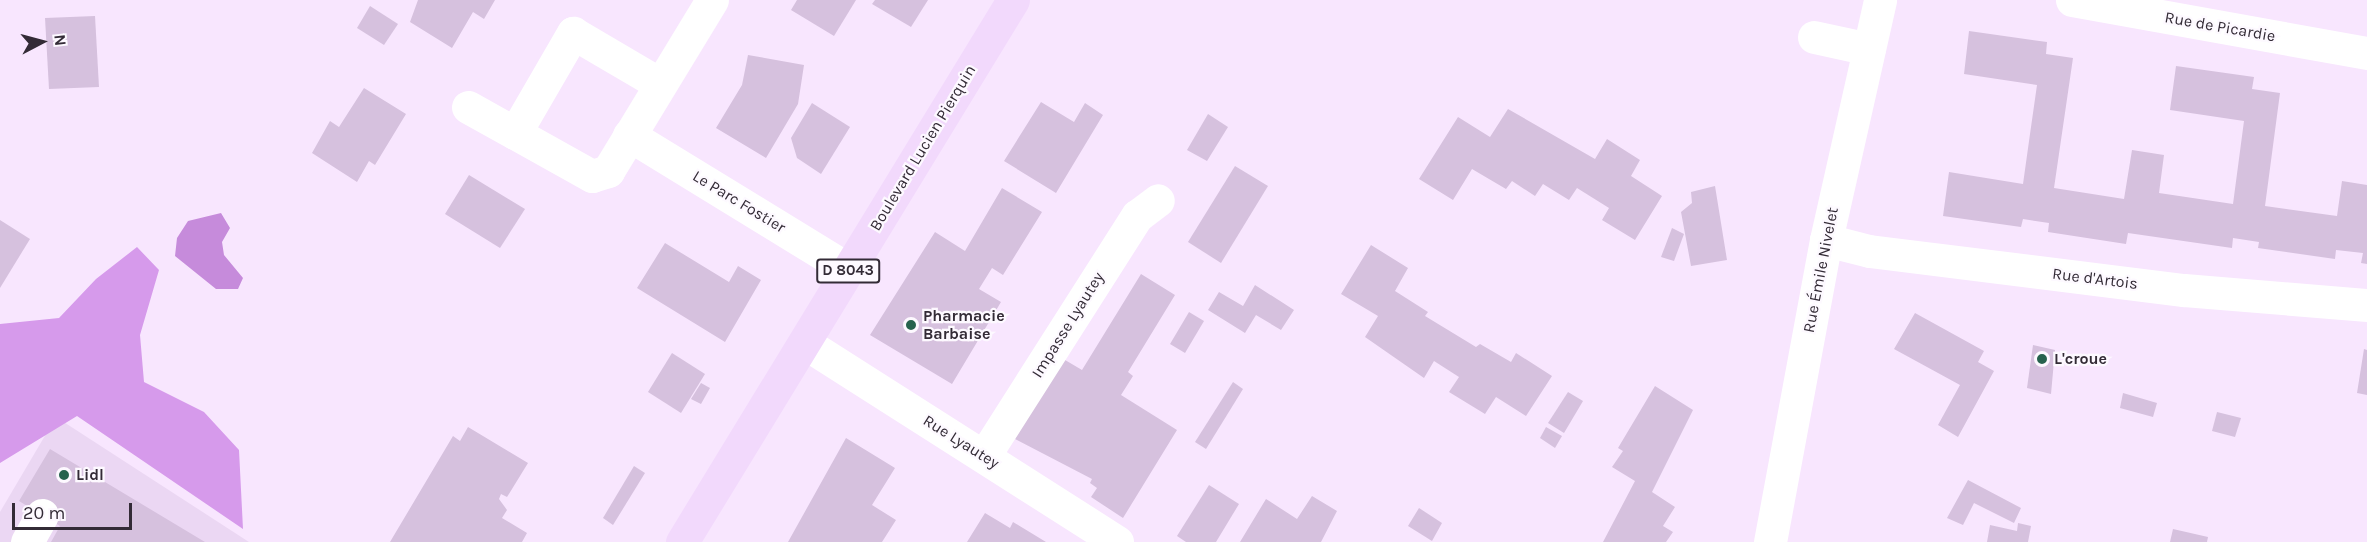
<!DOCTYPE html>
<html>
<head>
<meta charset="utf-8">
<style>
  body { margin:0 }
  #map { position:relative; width:2367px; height:542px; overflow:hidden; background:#f8e6fe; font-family:Karla,sans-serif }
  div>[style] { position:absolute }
  .built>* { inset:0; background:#ebd7f3 }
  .forest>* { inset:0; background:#d69aeb }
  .water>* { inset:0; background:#c68bdb }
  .building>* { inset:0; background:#d6c1de }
  .minor>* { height:33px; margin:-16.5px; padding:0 16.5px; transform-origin:16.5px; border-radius:16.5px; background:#fff }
  .major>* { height:33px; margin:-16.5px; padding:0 16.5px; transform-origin:16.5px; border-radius:16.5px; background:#f2d9fc }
  .dots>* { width:16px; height:16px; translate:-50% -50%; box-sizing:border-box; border:3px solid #fdf9ff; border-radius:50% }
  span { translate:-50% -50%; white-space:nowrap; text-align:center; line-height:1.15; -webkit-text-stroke:4.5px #fdf9ff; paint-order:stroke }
  .shield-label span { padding:2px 4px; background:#fdf9ff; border:2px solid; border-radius:4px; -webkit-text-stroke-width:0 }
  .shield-label { font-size:15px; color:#332b36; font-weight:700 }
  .street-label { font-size:16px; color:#332b36 }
  .poi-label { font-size:16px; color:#332b36; font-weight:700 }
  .left { translate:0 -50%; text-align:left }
  .north { position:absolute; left:12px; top:12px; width:60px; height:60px; -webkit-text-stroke:4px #fdf9ff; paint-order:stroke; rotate:84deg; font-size:16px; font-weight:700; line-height:24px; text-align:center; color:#332b36 }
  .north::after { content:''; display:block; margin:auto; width:21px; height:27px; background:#332b36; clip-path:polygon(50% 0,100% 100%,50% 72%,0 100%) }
  .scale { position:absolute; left:12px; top:503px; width:120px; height:27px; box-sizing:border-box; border:3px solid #332b36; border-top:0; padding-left:8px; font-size:18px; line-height:21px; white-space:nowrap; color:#332b36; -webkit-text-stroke:4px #fdf9ff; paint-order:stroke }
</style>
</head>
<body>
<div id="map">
  <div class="built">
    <div style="clip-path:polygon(56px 417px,249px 542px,0 542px,0 512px)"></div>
  </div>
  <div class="forest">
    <div style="clip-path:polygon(137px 247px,159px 270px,140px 335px,144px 382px,204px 412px,239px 450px,243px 529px,77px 416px,0 463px,0 324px,59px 318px,96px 279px)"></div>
  </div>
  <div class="water">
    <div style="clip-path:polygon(221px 213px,230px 228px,222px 242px,224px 255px,243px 278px,238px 289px,216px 289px,175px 256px,177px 238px,188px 221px)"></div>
  </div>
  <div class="building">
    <div style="clip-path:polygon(418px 0,495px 0,484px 19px,473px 12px,452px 48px,410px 22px)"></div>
    <div style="clip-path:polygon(797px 0,856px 0,834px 36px,791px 10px)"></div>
    <div style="clip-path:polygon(875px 0,928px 0,911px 27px,872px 4px)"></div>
    <div style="clip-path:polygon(370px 6px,398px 24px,384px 45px,357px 28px)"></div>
    <div style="clip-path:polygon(95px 16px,99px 87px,49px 89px,45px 18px)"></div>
    <div style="clip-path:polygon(1969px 31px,2047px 42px,2046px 54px,2073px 58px,2054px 188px,2124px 199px,2132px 150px,2164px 155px,2159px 193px,2233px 204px,2244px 121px,2170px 110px,2176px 66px,2254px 77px,2252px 89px,2280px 93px,2265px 206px,2337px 216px,2342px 181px,2367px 185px,2367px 264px,2361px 263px,2363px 253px,2336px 250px,2335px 259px,2258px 248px,2259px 242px,2233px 238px,2232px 248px,2128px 233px,2126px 244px,2048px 232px,2049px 223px,2023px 219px,2021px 227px,1943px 216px,1949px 172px,2023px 184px,2030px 134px,2037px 85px,1964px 74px)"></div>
    <div style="clip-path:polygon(748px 55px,804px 65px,798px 104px,766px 158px,716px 128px,742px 85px)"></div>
    <div style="clip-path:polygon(364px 88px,406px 114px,375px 165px,369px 161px,357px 182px,312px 153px,330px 121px,339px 127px)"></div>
    <div style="clip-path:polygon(1041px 102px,1074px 122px,1085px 103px,1103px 115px,1056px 193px,1004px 161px)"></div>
    <div style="clip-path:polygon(812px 103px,850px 127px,821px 174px,797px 158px,791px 138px)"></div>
    <div style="clip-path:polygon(1508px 109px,1595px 159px,1607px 139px,1640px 160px,1631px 176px,1662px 196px,1635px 240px,1602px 220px,1609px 208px,1577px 188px,1569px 200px,1543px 184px,1535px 196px,1512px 181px,1506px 189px,1472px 169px,1453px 200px,1419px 179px,1458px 117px,1490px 137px)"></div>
    <div style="clip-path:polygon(1208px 114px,1228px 127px,1207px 161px,1187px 150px)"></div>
    <div style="clip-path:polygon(1235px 166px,1268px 186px,1221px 263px,1188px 242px)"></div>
    <div style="clip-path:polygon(469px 175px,525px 209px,500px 248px,445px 214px)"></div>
    <div style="clip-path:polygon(1715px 186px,1727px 260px,1691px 266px,1681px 212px,1692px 203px,1691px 192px)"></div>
    <div style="clip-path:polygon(1002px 188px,1042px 212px,1003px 275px,992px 268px,979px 289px,1001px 302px,952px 384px,870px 335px,935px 232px,965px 251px)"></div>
    <div style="clip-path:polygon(0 220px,30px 239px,0 288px)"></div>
    <div style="clip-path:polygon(1672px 228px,1684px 234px,1674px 261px,1661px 257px)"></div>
    <div style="clip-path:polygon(665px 243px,729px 282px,738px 266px,761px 280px,725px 342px,637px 288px)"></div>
    <div style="clip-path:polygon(1371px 245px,1408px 268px,1395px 291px,1428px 312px,1425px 316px,1476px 347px,1480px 344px,1511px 362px,1516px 353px,1552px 376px,1526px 416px,1496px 397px,1485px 414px,1449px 392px,1459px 377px,1434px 361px,1424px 378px,1365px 337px,1378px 316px,1341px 294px)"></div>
    <div style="clip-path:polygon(1141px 274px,1175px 295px,1128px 372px,1133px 376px,1121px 395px,1177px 430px,1123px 518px,1091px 497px,1097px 488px,1090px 483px,1092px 479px,1015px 439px,1060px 357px,1082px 370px)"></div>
    <div style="clip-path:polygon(1255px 285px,1294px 310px,1281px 330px,1256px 315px,1245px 333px,1208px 310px,1219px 292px,1243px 306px)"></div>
    <div style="clip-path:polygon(1189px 312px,1204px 321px,1185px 353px,1170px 344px)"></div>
    <div style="clip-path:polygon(1915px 313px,1984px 351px,1978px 362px,1994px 371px,1958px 437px,1938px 425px,1960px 385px,1894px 349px)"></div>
    <div style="clip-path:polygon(2033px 345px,2055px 350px,2051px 394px,2027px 388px)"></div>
    <div style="clip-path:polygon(2364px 349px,2367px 350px,2367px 395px,2357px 393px)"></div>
    <div style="clip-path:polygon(672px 353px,705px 374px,681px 413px,648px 392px)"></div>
    <div style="clip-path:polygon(1233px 382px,1243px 389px,1206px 449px,1195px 442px)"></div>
    <div style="clip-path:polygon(701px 383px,710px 388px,701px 404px,691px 399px)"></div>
    <div style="clip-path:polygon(1655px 386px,1693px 410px,1652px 492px,1675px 507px,1663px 526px,1673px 532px,1666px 542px,1603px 542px,1635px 481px,1612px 467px,1623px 451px,1618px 448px)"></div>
    <div style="clip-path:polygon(1568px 392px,1583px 401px,1564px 433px,1548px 423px)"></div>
    <div style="clip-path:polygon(2123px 393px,2157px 403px,2153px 417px,2120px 408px)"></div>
    <div style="clip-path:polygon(2217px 412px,2241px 418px,2235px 437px,2212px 431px)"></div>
    <div style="clip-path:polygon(468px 427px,528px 463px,507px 497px,501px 494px,499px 499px,507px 510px,502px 518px,527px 533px,522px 542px,390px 542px,453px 436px,460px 441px)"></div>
    <div style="clip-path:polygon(1546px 427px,1562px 436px,1555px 448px,1540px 438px)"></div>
    <div style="clip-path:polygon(846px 438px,895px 468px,872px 505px,896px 520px,882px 542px,788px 542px)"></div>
    <div style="clip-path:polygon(50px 449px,205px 542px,51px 542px,60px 526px,19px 501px)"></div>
    <div style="clip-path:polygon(634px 466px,645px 473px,613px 525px,603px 518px)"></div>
    <div style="clip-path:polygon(1968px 480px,2021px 508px,2014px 523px,1974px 503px,1963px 525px,1947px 518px)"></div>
    <div style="clip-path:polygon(1209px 485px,1239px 504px,1216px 542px,1186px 542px,1177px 536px)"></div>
    <div style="clip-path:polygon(1312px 496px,1337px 511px,1321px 542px,1240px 542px,1266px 499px,1297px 519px)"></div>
    <div style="clip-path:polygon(1419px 508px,1442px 523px,1432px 541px,1408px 526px)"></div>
    <div style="clip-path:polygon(985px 513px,1010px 528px,1013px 522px,1046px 542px,967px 542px)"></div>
    <div style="clip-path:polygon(2018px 523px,2031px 526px,2028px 542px,1987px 542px,1990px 525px,2017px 531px)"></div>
    <div style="clip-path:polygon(2173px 529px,2208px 537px,2207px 542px,2170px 542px)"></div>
  </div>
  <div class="minor">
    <div style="left:2072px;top:0;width:300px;rotate:10.2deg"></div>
    <div style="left:1814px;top:37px;width:56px;rotate:12.3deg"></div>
    <div style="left:468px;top:107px;width:142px;rotate:29.1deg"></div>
    <div style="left:592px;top:176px;width:17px;rotate:-17deg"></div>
    <div style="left:608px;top:171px;width:200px;rotate:-58.7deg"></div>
    <div style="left:515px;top:133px;width:116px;rotate:-59.9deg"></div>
    <div style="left:573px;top:33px;width:101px;rotate:30.4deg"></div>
    <div style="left:629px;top:135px;width:258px;rotate:31.5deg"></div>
    <div style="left:1826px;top:240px;width:44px;rotate:14.3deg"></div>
    <div style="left:1869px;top:251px;width:317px;rotate:7.1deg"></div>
    <div style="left:2184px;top:290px;width:184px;rotate:4.7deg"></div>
    <div style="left:805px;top:343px;width:370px;rotate:32.5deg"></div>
    <div style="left:984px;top:456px;width:285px;rotate:-57.5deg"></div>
    <div style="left:1137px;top:216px;width:26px;rotate:-37deg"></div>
    <div style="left:27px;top:542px;width:31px;rotate:-61deg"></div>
    <div style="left:1770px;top:542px;width:307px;rotate:-79.5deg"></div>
    <div style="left:1826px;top:240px;width:246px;rotate:-77.3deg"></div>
  </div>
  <div class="major">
    <div style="left:682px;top:542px;width:635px;rotate:-58.59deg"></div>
  </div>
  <div class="dots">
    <div style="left:911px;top:325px;background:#26624d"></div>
    <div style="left:2042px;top:359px;background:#26624d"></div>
    <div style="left:64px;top:475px;background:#26624d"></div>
  </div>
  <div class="shield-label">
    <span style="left:848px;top:271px">D 8043</span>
  </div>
  <div class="street-label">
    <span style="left:2220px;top:27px;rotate:10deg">Rue de Picardie</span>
    <span style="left:923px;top:148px;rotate:-59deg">Boulevard Lucien Pierquin</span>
    <span style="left:739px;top:202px;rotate:31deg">Le Parc Fostier</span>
    <span style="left:1821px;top:270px;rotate:-79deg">Rue Émile Nivelet</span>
    <span style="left:2095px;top:279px;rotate:7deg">Rue d'Artois</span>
    <span style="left:1068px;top:325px;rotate:-58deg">Impasse Lyautey</span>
    <span style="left:961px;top:442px;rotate:32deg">Rue Lyautey</span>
  </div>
  <div class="poi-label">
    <span class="left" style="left:923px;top:325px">Pharmacie<br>Barbaise</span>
    <span class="left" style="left:2054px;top:359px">L'croue</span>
    <span class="left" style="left:76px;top:475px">Lidl</span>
  </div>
  <div class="north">N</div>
  <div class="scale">20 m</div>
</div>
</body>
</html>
